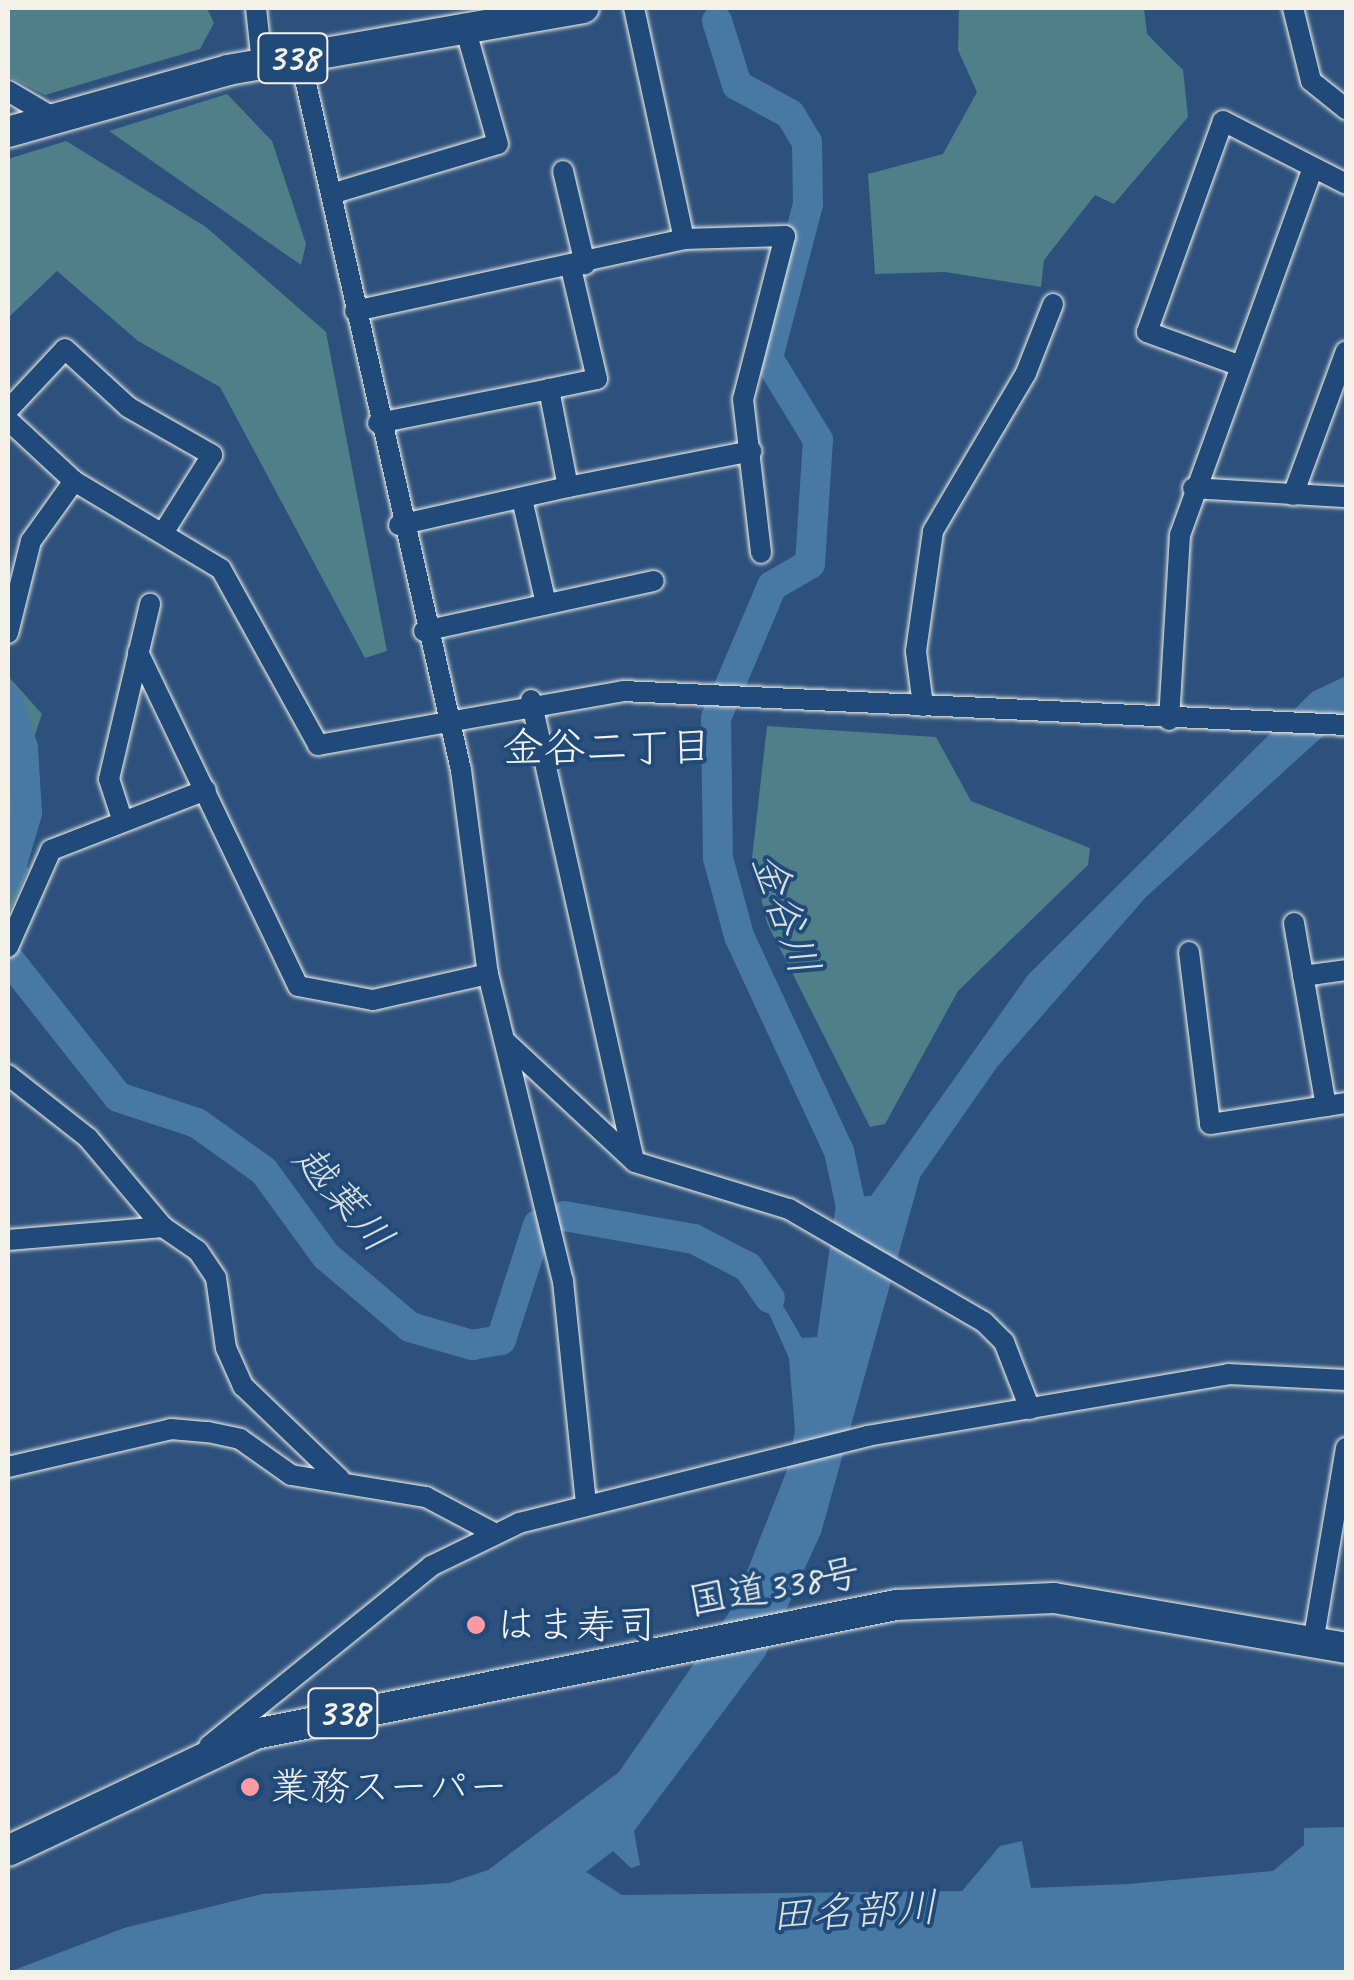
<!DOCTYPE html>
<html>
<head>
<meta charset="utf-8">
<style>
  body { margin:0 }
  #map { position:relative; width:1354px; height:1980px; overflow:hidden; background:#2d517c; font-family:Caveat,"Klee One",sans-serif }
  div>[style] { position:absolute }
  .green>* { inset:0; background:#4f7f89 }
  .water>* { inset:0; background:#4878a4 }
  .river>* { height:30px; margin:-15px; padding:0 15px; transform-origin:15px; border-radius:15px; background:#4878a4 }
  .roads { filter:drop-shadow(0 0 2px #f4f1e8) drop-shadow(0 0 2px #f4f1e8) }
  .minor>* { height:20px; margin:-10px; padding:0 10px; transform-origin:10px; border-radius:10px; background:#1f4a7a }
  .highway>* { height:30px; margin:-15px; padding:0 15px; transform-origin:15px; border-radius:15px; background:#1f4a7a }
  .dots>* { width:28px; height:28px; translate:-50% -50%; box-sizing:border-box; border:5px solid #1f4a7a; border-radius:50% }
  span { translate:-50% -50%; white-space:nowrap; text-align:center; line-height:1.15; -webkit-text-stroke:8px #1f4a7a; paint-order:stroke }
  .shield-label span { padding:2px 8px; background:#1f4a7a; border:2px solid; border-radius:8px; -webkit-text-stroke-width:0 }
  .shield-label { font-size:38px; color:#f4f1e8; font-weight:700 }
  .street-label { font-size:40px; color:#f4f1e8 }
  .poi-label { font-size:40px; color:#f4f1e8 }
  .left { translate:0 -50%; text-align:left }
  .neighbourhood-label { font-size:42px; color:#f4f1e8 }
  .water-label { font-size:42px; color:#dadfde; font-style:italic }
  .frame { position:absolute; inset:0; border:10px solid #f4f1e8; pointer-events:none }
</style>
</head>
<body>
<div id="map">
  <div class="green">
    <div style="clip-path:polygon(8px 8px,207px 8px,214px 23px,200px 49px,45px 95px,8px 76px)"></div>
    <div style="clip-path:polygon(959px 8px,1144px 8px,1147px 34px,1183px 70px,1188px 117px,1114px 204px,1095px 195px,1044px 260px,1041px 287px,945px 272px,875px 274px,868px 174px,943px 154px,977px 92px,958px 50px)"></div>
    <div style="clip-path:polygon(227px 94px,272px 141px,306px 244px,301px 265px,109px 131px)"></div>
    <div style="clip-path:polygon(66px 141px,206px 227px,326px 332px,387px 651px,365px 658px,220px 387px,138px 341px,57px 271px,8px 318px,8px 159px)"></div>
    <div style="clip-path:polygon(8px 676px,42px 714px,12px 803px,13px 840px,28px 869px,8px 915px)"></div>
    <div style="clip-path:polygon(767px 726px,936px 737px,971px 801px,1090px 848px,1088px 865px,958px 991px,885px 1124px,870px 1127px,767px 923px,752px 858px)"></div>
  </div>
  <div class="water">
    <div style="clip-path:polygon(1346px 676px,1346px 715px,1146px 897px,997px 1067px,920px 1177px,821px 1533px,765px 1656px,634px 1831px,640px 1865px,631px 1868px,613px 1851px,586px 1872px,622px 1895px,962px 1891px,1000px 1846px,1022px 1841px,1031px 1888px,1128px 1884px,1273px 1871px,1304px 1845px,1304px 1828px,1346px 1827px,1346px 1972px,9px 1972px,124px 1928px,262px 1894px,449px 1883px,488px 1870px,619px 1772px,733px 1607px,787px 1470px,795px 1431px,789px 1358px,748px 1267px,766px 1277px,802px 1338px,817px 1337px,837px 1198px,871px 1196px,1028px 975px,1312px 692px)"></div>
  </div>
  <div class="river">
    <div style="left:717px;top:21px;width:67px;rotate:72.6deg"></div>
    <div style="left:737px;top:85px;width:60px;rotate:28.7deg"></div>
    <div style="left:790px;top:114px;width:33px;rotate:59deg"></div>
    <div style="left:807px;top:142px;width:62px;rotate:89.1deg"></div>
    <div style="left:808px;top:204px;width:159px;rotate:104.6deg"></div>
    <div style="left:768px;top:358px;width:96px;rotate:58.6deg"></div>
    <div style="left:818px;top:440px;width:124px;rotate:93.7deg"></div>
    <div style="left:810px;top:564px;width:44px;rotate:149.9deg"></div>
    <div style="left:772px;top:586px;width:143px;rotate:113deg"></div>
    <div style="left:716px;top:718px;width:140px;rotate:89.2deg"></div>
    <div style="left:718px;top:858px;width:81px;rotate:74.9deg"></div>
    <div style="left:739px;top:936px;width:237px;rotate:65.1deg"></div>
    <div style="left:839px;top:1151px;width:86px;rotate:77.9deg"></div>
    <div style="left:8px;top:701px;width:49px;rotate:72.3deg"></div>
    <div style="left:23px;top:748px;width:65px;rotate:86.5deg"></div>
    <div style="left:27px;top:813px;width:67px;rotate:106.5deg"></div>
    <div style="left:8px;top:958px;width:177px;rotate:51.6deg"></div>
    <div style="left:118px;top:1097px;width:83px;rotate:18.2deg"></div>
    <div style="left:197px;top:1123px;width:82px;rotate:35.6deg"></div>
    <div style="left:264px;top:1171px;width:105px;rotate:53.9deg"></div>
    <div style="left:326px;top:1256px;width:110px;rotate:40.2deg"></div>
    <div style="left:410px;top:1327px;width:65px;rotate:16.2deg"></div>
    <div style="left:472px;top:1345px;width:29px;rotate:-10deg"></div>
    <div style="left:501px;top:1340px;width:121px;rotate:-72.2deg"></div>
    <div style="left:564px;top:1216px;width:132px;rotate:10deg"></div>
    <div style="left:694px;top:1239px;width:61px;rotate:27.4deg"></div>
    <div style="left:748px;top:1267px;width:38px;rotate:55deg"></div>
  </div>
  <div class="roads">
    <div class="minor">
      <div style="left:256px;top:8px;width:55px;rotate:83.8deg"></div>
      <div style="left:1293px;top:8px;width:75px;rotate:76.1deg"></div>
      <div style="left:1311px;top:81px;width:45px;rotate:38.7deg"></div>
      <div style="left:300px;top:57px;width:731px;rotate:77.28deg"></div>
      <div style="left:461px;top:770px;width:206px;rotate:82.5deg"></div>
      <div style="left:488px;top:974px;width:316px;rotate:76.3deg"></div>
      <div style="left:563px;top:1281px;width:223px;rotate:84.1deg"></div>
      <div style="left:8px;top:91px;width:53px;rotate:30.4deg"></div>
      <div style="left:563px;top:171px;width:96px;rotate:76.7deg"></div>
      <div style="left:331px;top:194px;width:174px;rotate:-16.7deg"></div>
      <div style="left:498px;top:144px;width:125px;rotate:-105.8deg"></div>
      <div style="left:684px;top:239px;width:101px;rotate:-1.7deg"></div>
      <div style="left:785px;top:236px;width:168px;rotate:104.4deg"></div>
      <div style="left:743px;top:399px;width:155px;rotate:83.3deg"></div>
      <div style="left:355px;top:311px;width:337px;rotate:-12.3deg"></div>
      <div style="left:684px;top:239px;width:236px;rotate:-102.2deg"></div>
      <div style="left:1238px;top:365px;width:97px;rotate:-160.1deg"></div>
      <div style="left:1147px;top:332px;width:224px;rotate:-70.2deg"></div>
      <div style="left:1223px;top:121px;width:138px;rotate:27.1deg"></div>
      <div style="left:8px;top:410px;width:83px;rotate:-46.9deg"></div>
      <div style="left:65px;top:349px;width:86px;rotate:42.6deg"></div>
      <div style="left:128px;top:407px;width:97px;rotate:29.7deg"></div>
      <div style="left:212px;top:455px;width:92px;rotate:122.1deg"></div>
      <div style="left:8px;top:420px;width:90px;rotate:42.7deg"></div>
      <div style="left:74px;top:481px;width:171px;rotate:30.9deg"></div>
      <div style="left:221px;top:569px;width:201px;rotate:61.1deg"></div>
      <div style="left:318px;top:745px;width:310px;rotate:-10deg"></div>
      <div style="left:623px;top:691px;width:724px;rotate:2.69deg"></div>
      <div style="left:378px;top:423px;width:174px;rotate:-11.2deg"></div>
      <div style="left:568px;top:487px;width:187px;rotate:-11.1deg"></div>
      <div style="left:1193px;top:488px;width:153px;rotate:3.4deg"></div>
      <div style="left:1293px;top:495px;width:153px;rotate:-69.8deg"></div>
      <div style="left:522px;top:499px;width:108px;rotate:77.1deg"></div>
      <div style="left:399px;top:525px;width:173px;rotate:-12.7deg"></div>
      <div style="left:568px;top:487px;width:100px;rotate:-101deg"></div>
      <div style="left:549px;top:389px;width:49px;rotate:-11.8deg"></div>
      <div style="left:597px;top:379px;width:114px;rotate:-103.2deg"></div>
      <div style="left:424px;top:631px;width:235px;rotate:-12.3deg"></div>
      <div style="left:8px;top:633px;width:95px;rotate:-76deg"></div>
      <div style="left:31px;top:541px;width:74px;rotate:-54.4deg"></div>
      <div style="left:138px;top:652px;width:370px;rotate:64.4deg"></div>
      <div style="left:298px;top:986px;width:76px;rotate:10.6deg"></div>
      <div style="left:373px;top:1000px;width:118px;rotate:-12.7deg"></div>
      <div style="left:531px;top:700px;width:471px;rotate:77.4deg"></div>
      <div style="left:923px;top:706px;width:55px;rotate:-97.3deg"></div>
      <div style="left:916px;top:651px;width:121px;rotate:-81.9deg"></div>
      <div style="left:933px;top:531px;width:183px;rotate:-59.5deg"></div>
      <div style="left:1026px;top:373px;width:74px;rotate:-68.6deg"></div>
      <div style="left:1169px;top:720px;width:185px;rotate:-86.6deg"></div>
      <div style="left:1180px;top:535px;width:390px;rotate:-70.1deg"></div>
      <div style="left:122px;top:819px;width:42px;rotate:-108deg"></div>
      <div style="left:109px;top:779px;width:180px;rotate:-76.8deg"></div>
      <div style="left:1294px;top:923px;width:186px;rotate:80.1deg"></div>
      <div style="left:8px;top:947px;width:106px;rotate:-66.1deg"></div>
      <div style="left:51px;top:850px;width:166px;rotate:-21.2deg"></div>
      <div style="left:1189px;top:952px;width:173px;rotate:83deg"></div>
      <div style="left:1210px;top:1124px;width:138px;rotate:-8.8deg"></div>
      <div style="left:1303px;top:976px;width:43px;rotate:-7.9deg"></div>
      <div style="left:506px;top:1042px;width:176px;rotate:42.9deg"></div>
      <div style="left:635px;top:1162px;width:161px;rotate:17deg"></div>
      <div style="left:789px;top:1209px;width:225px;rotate:30.1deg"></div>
      <div style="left:984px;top:1322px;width:28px;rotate:45deg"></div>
      <div style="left:1004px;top:1342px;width:72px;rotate:68.8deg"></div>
      <div style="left:8px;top:1075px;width:102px;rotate:38.2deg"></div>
      <div style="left:88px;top:1138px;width:116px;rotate:49.9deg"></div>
      <div style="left:8px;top:1240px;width:156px;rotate:-4.8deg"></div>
      <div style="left:163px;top:1227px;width:42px;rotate:34.4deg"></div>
      <div style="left:198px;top:1251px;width:32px;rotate:56deg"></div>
      <div style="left:216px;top:1278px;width:71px;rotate:81.9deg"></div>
      <div style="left:226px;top:1348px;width:42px;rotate:65.9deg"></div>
      <div style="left:243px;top:1386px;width:134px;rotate:43.8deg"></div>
      <div style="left:8px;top:1467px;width:167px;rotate:-13.1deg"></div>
      <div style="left:171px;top:1429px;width:37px;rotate:5deg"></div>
      <div style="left:208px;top:1432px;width:33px;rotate:12deg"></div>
      <div style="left:240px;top:1439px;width:62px;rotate:35.2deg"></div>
      <div style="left:291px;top:1475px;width:137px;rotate:9.3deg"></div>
      <div style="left:426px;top:1497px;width:77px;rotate:27.9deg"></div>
      <div style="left:1313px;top:1643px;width:198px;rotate:-80.4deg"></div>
      <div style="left:209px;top:1746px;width:286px;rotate:-39deg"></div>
      <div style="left:431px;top:1566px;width:98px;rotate:-26deg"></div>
      <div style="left:519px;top:1523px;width:359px;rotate:-14deg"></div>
      <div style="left:867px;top:1436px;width:366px;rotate:-9.7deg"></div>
      <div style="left:1228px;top:1374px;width:118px;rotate:2.9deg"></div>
    </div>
    <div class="highway">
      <div style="left:8px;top:132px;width:229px;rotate:-15.7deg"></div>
      <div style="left:228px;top:70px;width:361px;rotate:-9.9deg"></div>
      <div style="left:8px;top:1851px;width:273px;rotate:-25.3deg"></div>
      <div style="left:255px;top:1734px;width:654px;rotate:-11.38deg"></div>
      <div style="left:896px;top:1605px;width:158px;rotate:-2.5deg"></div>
      <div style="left:1054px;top:1598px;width:296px;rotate:9.7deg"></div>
    </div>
  </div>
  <div class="dots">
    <div style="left:476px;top:1625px;background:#ff9aa2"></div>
    <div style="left:250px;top:1787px;background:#ff9aa2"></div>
  </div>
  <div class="shield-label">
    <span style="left:293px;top:58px">338</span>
    <span style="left:343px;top:1713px">338</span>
  </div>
  <div class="street-label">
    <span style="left:774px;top:1587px;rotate:-10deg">国道338号</span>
  </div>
  <div class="poi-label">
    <span class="left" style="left:496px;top:1625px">はま寿司</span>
    <span class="left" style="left:270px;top:1787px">業務スーパー</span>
  </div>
  <div class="neighbourhood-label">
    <span style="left:607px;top:748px">金谷二丁目</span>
  </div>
  <div class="water-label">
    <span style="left:785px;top:914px;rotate:71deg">金谷川</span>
    <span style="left:343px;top:1199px;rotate:49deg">越葉川</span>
    <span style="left:854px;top:1912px;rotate:-3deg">田名部川</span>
  </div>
  <div class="frame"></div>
</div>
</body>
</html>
